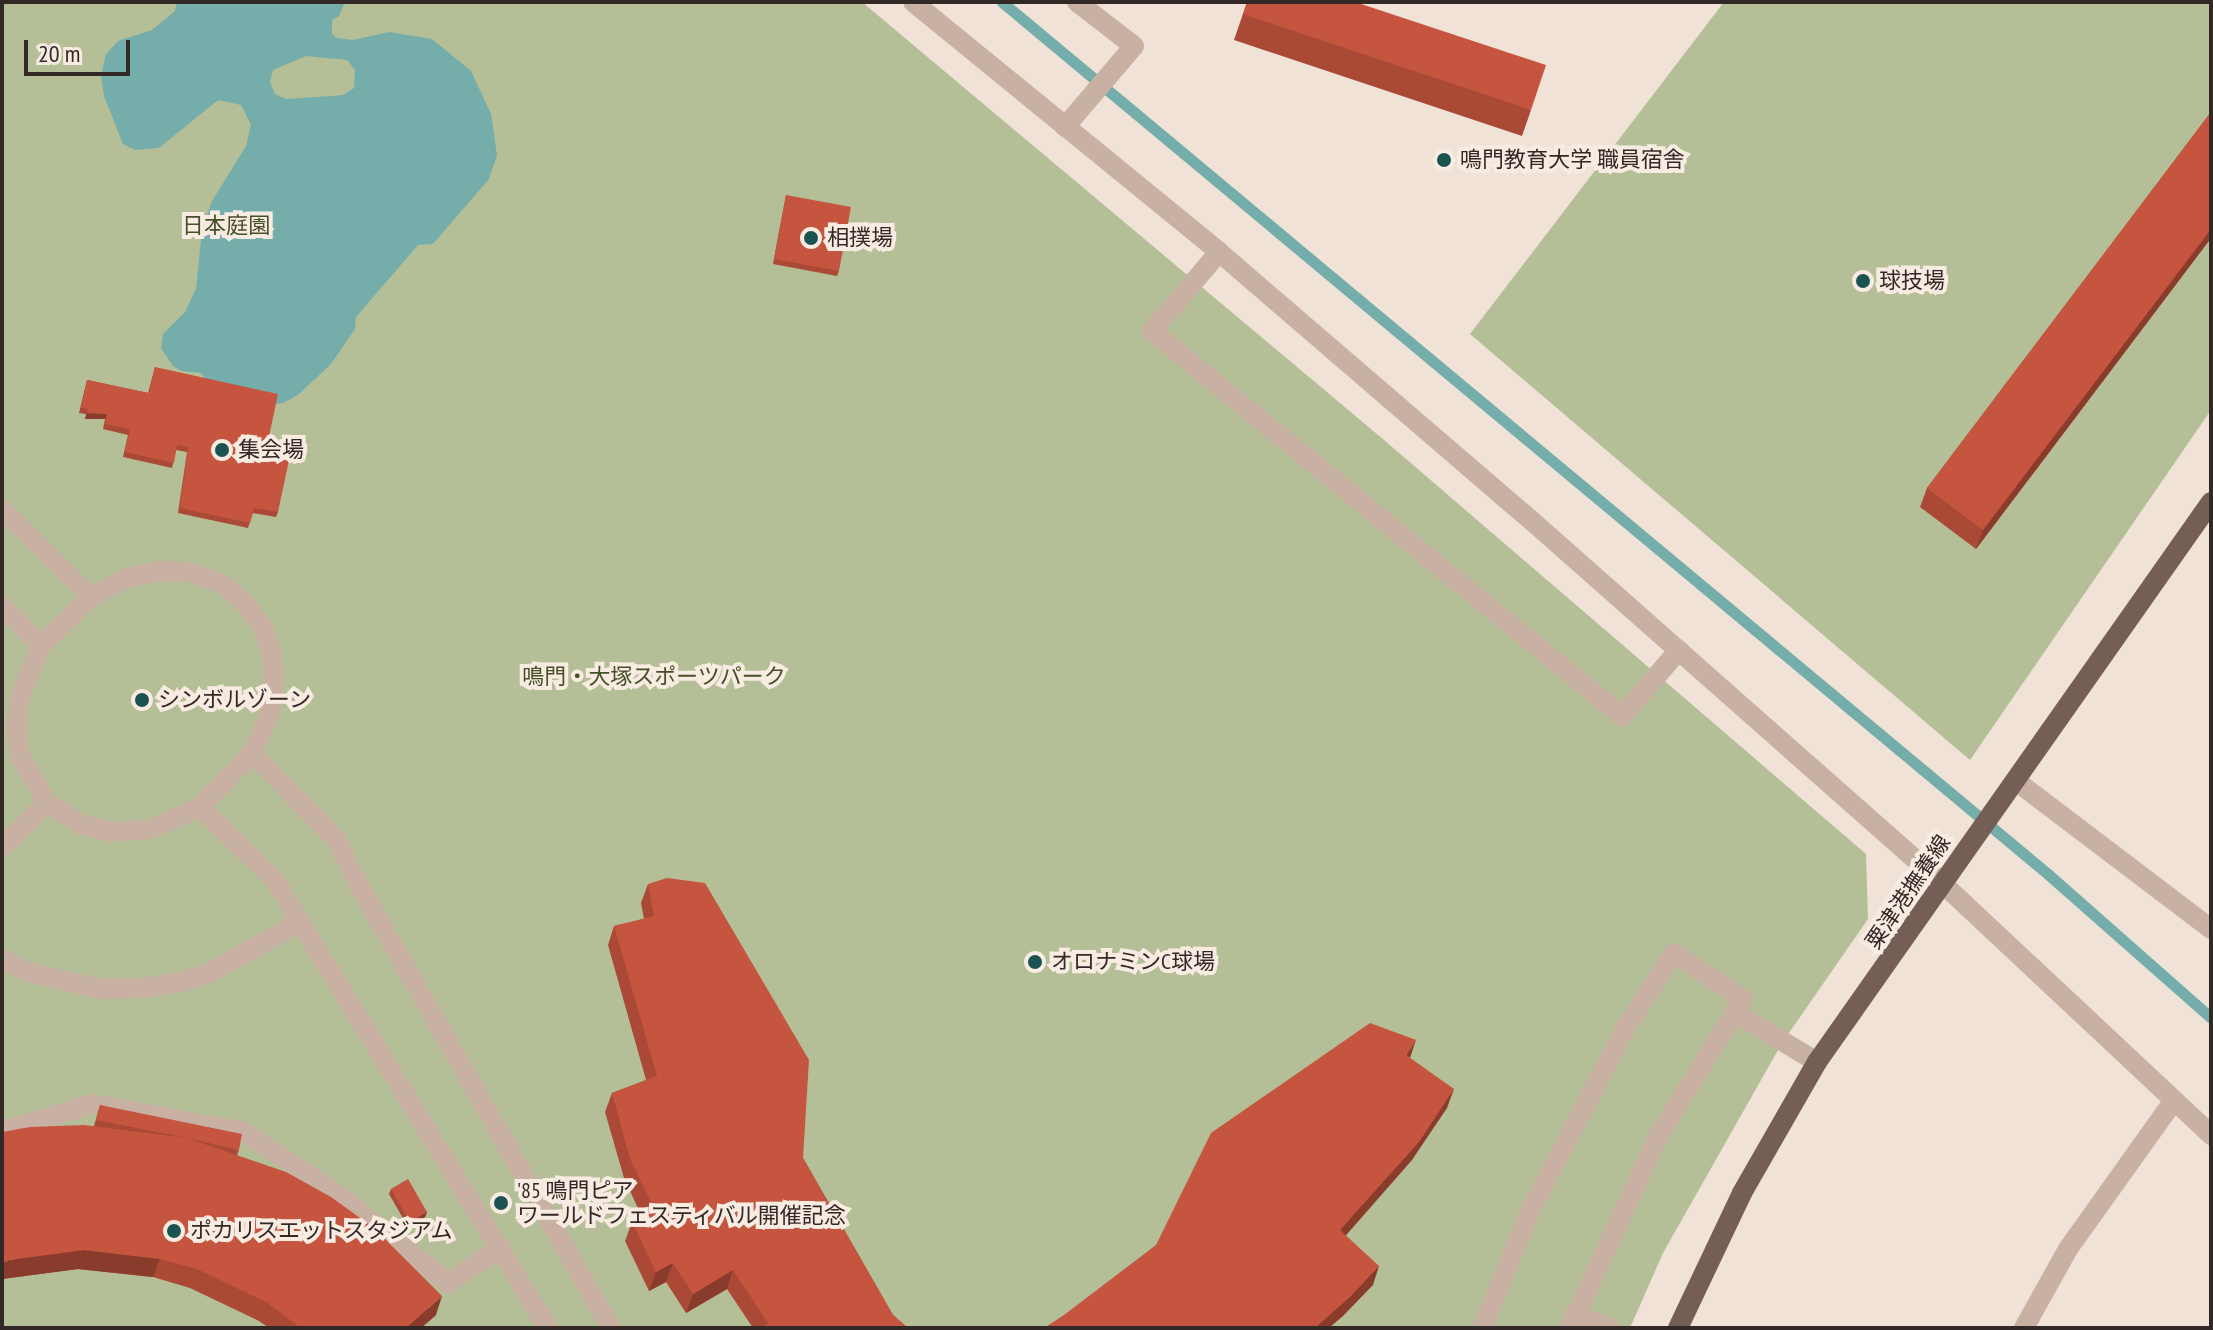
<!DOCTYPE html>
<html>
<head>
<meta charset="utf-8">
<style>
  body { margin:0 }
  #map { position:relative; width:2213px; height:1330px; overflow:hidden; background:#f0e2d6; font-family:"PT Sans Narrow","Noto Sans JP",sans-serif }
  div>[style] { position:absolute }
  .green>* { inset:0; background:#b4bf97 }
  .water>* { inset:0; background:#75adab }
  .stream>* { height:11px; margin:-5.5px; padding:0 5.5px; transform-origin:5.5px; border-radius:5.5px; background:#75adab }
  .minor>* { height:20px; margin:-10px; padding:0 10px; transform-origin:10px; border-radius:10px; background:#c8b1a2 }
  .major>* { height:20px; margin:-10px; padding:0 10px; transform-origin:10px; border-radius:10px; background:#755e56 }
  .wall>* { inset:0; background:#a94936 }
  .shaded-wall>* { inset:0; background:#8a3c2c }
  .building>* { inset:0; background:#c5553f }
  .dots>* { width:22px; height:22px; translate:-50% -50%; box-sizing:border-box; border:4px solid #f8ece2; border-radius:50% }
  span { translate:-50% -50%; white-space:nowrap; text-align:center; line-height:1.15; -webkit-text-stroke:8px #f8ece2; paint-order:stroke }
  .poi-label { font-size:22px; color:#322825 }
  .left { translate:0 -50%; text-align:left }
  .park-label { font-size:22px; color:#455029 }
  .street-label { font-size:22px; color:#322825 }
  .frame { position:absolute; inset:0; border:4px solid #322825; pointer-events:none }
  .scale { position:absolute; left:24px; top:40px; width:106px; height:36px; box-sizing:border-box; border:4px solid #322825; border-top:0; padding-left:10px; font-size:24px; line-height:28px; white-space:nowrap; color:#322825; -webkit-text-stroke:6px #f8ece2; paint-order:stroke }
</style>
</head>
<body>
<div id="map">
  <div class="green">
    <div style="clip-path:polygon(2px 2px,862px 2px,1384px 440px,1866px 854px,1868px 919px,1782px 1043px,1663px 1253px,1630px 1328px,2px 1328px)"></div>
    <div style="clip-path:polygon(1724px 2px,2211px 2px,2211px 410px,1970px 760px,1470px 334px)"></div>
  </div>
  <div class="water">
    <div style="clip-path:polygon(evenodd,177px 2px,345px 2px,339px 16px,332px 20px,332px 34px,337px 38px,353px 40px,389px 32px,432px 39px,471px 71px,491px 114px,497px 155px,489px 179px,433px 244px,418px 245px,356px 317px,355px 329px,331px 364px,298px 395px,283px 403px,268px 405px,212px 387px,201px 373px,181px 371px,173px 366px,161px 348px,163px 334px,185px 312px,196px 289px,202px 230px,212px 201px,246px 146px,251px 125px,241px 105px,218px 100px,159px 148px,135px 150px,123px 144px,104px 96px,101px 75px,106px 54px,118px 41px,152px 30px,175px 11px,177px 2px,306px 56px,347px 60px,355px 70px,354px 88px,343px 95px,332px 96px,286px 99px,275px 94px,270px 82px,273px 70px,306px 56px)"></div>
  </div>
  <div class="stream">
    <div style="left:1002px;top:2px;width:1363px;rotate:39.82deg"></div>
    <div style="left:2049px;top:875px;width:216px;rotate:41.4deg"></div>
  </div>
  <div class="minor">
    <div style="left:913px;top:2px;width:395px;rotate:39.2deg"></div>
    <div style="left:1219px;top:252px;width:402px;rotate:40.7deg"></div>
    <div style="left:1524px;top:514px;width:558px;rotate:41.44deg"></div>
    <div style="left:1942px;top:883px;width:369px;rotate:43.1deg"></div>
    <div style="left:1065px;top:127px;width:106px;rotate:-49.6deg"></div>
    <div style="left:1134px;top:46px;width:72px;rotate:-142.3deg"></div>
    <div style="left:1219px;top:252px;width:104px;rotate:130.3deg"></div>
    <div style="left:1152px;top:331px;width:608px;rotate:39.32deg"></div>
    <div style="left:1622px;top:716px;width:87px;rotate:-49.2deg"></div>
    <div style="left:2px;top:509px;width:125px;rotate:44.7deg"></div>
    <div style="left:2px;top:606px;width:55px;rotate:45deg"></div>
    <div style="left:41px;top:645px;width:69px;rotate:-43.8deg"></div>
    <div style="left:91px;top:597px;width:40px;rotate:-28deg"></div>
    <div style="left:126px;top:578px;width:33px;rotate:-12deg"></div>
    <div style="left:158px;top:571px;width:30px;rotate:2deg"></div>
    <div style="left:188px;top:572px;width:37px;rotate:19deg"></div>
    <div style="left:223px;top:584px;width:30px;rotate:41deg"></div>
    <div style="left:246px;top:604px;width:29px;rotate:55deg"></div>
    <div style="left:263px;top:628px;width:28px;rotate:71deg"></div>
    <div style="left:272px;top:654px;width:27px;rotate:86deg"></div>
    <div style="left:274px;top:681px;width:33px;rotate:97deg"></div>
    <div style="left:270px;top:714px;width:43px;rotate:114.8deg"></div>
    <div style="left:252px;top:753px;width:75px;rotate:133.9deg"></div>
    <div style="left:200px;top:807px;width:105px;rotate:44.2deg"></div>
    <div style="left:275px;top:880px;width:49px;rotate:59.2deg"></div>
    <div style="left:41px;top:645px;width:55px;rotate:112.4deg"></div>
    <div style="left:20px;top:696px;width:31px;rotate:97deg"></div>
    <div style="left:16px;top:727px;width:29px;rotate:82deg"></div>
    <div style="left:20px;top:756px;width:54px;rotate:60.1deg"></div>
    <div style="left:47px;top:803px;width:39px;rotate:32deg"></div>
    <div style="left:80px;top:824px;width:32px;rotate:14deg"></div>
    <div style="left:111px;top:832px;width:40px;rotate:-4.3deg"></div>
    <div style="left:151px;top:829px;width:54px;rotate:-24.2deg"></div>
    <div style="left:252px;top:753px;width:120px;rotate:45.7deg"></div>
    <div style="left:336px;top:839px;width:50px;rotate:63.9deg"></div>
    <div style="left:358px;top:884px;width:511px;rotate:60.32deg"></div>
    <div style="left:2016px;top:781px;width:245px;rotate:37.2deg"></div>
    <div style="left:2px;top:847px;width:63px;rotate:-44.4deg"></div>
    <div style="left:2px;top:959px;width:28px;rotate:27deg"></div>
    <div style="left:27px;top:972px;width:76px;rotate:12.9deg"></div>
    <div style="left:101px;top:989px;width:41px;rotate:-1.4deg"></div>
    <div style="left:142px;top:988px;width:36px;rotate:-8deg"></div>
    <div style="left:178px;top:983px;width:35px;rotate:-18deg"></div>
    <div style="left:211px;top:972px;width:102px;rotate:-29.3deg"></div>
    <div style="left:300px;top:922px;width:476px;rotate:58.6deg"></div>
    <div style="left:1734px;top:1012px;width:97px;rotate:31.1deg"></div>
    <div style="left:2px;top:1131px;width:95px;rotate:-16.5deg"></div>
    <div style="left:93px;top:1104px;width:154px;rotate:10.5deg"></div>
    <div style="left:244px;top:1132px;width:112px;rotate:33.7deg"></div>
    <div style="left:337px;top:1194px;width:142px;rotate:38.7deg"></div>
    <div style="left:448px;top:1283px;width:63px;rotate:-33.9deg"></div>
    <div style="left:1574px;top:1315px;width:38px;rotate:20deg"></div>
    <div style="left:1482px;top:1328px;width:129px;rotate:-67.6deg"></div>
    <div style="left:1531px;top:1209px;width:203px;rotate:-62.4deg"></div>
    <div style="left:1625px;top:1029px;width:90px;rotate:-57.2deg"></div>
    <div style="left:1674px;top:953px;width:83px;rotate:33.7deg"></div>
    <div style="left:1743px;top:999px;width:161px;rotate:121.8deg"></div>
    <div style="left:1658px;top:1136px;width:211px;rotate:114.6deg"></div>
    <div style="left:2024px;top:1328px;width:90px;rotate:-60.9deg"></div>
    <div style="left:2068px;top:1249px;width:181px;rotate:-54.5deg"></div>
  </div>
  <div class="major">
    <div style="left:1678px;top:1328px;width:149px;rotate:-64.6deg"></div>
    <div style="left:1742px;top:1193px;width:151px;rotate:-60.2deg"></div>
    <div style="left:1817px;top:1062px;width:685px;rotate:-54.87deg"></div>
  </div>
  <div class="wall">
    <div style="clip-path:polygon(1247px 2px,1355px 2px,1531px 110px,1522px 136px,1234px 40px)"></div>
    <div style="clip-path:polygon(2211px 112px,2211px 238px,1976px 549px,1920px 507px,1927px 488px)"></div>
    <div style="clip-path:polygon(786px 195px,839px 271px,837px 276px,773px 264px)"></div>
    <div style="clip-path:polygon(155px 367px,267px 446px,278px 512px,276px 517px,253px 513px,248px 528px,178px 513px,187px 452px,176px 450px,172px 468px,123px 457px,128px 435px,103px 429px,105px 419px,85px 419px,86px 414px,79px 413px,87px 380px,148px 393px)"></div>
    <div style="clip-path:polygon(648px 884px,803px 1158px,893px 1315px,908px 1328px,753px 1328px,727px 1289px,686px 1313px,666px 1282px,649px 1291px,625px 1241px,632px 1222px,642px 1217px,624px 1178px,605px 1112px,612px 1093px,646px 1080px,608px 945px,614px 926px,644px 919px,641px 903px)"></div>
    <div style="clip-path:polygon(100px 1105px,239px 1150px,237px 1155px,436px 1315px,421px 1328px,269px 1328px,259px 1321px,190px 1288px,153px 1277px,78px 1269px,2px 1279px,94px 1126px)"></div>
    <div style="clip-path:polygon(391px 1189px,427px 1212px,425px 1217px,408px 1227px,389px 1194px)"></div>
  </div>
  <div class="shaded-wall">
    <div style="clip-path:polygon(2211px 229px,2211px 238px,1976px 549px,1983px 530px)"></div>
    <div style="clip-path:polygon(87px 413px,107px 414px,105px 419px,85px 419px)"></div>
    <div style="clip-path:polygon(1416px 1040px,1410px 1058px,1406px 1055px)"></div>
    <div style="clip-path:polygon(1454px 1089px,1447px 1108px,1412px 1160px,1334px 1249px,1340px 1230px)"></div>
    <div style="clip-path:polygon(427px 1212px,425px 1217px,408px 1227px,410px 1222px)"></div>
    <div style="clip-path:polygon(84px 1250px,160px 1259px,153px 1277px,78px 1269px,2px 1279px,2px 1263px,9px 1260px)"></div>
    <div style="clip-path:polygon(673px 1263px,666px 1282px,649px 1291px,656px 1272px)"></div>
    <div style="clip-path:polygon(1379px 1266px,1373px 1285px,1343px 1316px,1329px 1328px,1315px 1328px)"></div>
    <div style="clip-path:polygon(733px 1270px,727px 1289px,686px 1313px,693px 1294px)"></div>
    <div style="clip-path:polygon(442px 1296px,436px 1315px,421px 1328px,406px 1328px)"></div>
  </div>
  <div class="building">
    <div style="clip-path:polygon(1247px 2px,1355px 2px,1546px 65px,1531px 110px,1243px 14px)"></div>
    <div style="clip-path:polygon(2211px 112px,2211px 229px,1983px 530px,1927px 488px)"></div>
    <div style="clip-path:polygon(786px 195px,851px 207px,839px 271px,774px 259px)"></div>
    <div style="clip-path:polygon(155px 367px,278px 394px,267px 446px,291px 451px,278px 512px,254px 508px,250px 523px,180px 508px,188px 447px,177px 445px,174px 463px,125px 452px,130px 429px,105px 424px,107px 414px,87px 413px,88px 409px,81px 408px,87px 380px,149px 393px)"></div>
    <div style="clip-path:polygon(667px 878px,705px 883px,809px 1060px,803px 1158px,893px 1315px,908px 1328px,762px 1328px,768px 1323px,733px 1270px,693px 1294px,673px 1263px,656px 1272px,632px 1222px,655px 1210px,630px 1159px,612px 1093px,657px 1076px,614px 926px,654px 916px,648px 884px)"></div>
    <div style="clip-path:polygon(1370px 1023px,1416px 1040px,1406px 1055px,1454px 1089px,1419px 1142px,1340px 1230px,1379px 1266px,1350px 1297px,1315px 1328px,1044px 1328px,1064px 1315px,1156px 1245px,1211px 1133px)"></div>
    <div style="clip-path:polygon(100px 1105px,242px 1134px,239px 1150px,187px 1138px,96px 1120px)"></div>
    <div style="clip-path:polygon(84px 1125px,187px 1138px,286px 1172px,331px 1197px,374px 1228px,442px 1296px,406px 1328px,301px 1328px,266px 1302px,197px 1269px,160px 1259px,84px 1250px,9px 1260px,2px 1263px,2px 1132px,30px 1127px)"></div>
    <div style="clip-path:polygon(408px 1179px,427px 1212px,410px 1222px,391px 1189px)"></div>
  </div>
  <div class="dots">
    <div style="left:1444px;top:160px;background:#1b5353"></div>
    <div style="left:811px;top:238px;background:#1b5353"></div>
    <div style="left:1863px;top:281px;background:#1b5353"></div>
    <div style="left:222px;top:450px;background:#1b5353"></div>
    <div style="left:142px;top:700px;background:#1b5353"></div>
    <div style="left:1035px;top:962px;background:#1b5353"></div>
    <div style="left:501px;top:1203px;background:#1b5353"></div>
    <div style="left:174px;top:1231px;background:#1b5353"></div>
  </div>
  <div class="poi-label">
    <span class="left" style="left:1460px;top:160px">鳴門教育大学 職員宿舎</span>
    <span class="left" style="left:827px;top:238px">相撲場</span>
    <span class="left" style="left:1879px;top:281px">球技場</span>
    <span class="left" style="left:238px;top:450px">集会場</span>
    <span class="left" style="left:158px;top:700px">シンボルゾーン</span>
    <span class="left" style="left:1051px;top:962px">オロナミンC球場</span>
    <span class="left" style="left:517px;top:1203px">'85 鳴門ピア<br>ワールドフェスティバル開催記念</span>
    <span class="left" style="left:190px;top:1231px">ポカリスエットスタジアム</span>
  </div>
  <div class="park-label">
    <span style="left:226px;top:226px">日本庭園</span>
    <span style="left:654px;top:677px">鳴門・大塚スポーツパーク</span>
  </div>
  <div class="street-label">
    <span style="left:1908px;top:892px;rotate:-56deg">粟津港撫養線</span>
  </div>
  <div class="frame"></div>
  <div class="scale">20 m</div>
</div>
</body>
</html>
